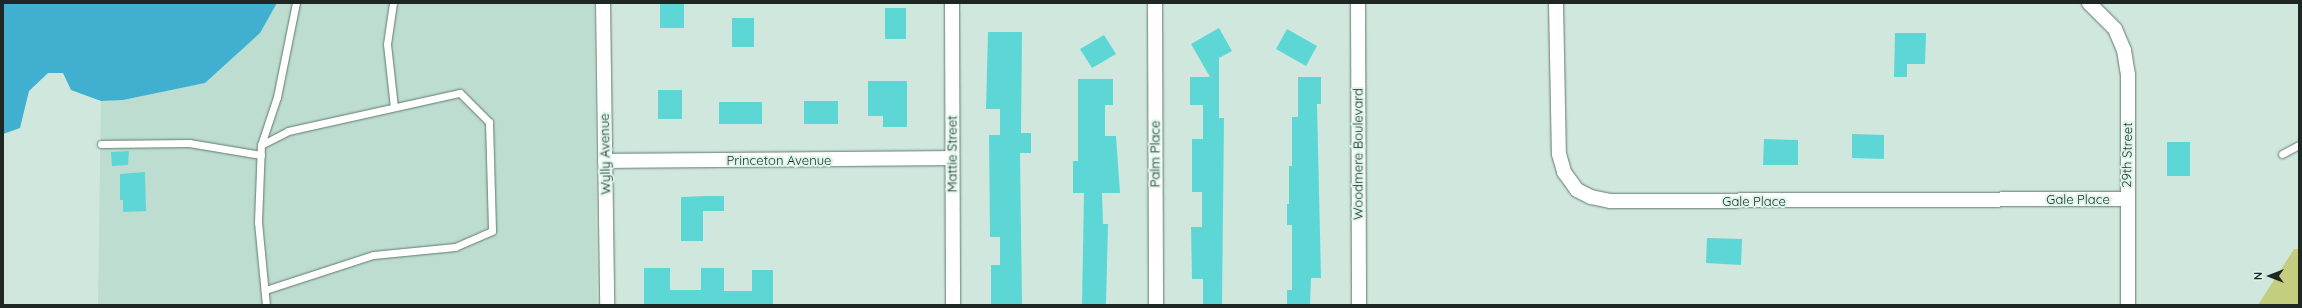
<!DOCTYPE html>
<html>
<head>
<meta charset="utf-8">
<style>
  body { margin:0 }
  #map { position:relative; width:2302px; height:308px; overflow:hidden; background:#cfe7dd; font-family:Quicksand,sans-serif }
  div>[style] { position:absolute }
  .built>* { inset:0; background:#bcddcf }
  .green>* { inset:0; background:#c5ce7f }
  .water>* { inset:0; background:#40afd0 }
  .building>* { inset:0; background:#5cd7d6 }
  .roads { filter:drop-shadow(0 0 1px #637970) drop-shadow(0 0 1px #637970) }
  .lane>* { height:7px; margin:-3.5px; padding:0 3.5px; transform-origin:3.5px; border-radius:3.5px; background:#fff }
  .street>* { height:14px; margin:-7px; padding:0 7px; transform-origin:7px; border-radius:7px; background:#fff }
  span { translate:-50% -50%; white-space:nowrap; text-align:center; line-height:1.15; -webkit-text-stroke:4px #dcf5ea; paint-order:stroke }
  .street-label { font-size:13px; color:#1e2723 }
  .frame { position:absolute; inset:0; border:4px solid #1e2723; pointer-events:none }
  .north { position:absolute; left:2250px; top:256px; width:40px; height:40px; -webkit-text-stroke:3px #dcf5ea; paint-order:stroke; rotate:270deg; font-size:11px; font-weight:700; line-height:16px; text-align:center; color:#1e2723 }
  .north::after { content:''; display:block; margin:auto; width:14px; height:18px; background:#1e2723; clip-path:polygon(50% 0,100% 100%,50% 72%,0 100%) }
</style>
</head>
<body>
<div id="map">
  <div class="built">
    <div style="clip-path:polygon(277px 3px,594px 3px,597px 305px,98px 305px,101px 101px,123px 100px,205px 83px,260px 33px)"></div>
  </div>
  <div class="green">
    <div style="clip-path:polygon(2294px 249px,2299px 249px,2299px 305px,2258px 305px)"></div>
  </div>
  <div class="water">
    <div style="clip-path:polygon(3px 3px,277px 3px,260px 33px,205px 83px,123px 100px,101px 101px,71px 90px,63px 73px,48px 73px,29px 91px,20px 128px,3px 134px)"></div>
  </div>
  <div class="building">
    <div style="clip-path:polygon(660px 3px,684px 3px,684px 28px,660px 28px)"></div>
    <div style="clip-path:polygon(885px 8px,906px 8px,906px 39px,885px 39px)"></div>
    <div style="clip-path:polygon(732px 18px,754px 18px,754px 47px,732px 47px)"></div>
    <div style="clip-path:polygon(1219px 28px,1232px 51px,1219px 58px,1219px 118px,1224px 118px,1222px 305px,1203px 305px,1203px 279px,1192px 279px,1191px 227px,1202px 227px,1202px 192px,1192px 192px,1192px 139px,1203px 139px,1203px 105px,1190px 105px,1190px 77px,1210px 77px,1191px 44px)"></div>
    <div style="clip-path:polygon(1287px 29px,1317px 46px,1306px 66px,1276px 49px)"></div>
    <div style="clip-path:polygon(988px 32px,1022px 32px,1021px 133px,1031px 133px,1031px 153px,1020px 153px,1022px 305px,991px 305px,991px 265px,1000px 265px,1000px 237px,990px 237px,989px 135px,1000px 135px,1000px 109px,986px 109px)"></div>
    <div style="clip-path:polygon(1895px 33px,1926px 33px,1925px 64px,1907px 64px,1907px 77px,1894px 77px)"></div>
    <div style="clip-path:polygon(1104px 35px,1116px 54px,1092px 68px,1080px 49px)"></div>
    <div style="clip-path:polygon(1298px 77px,1321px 77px,1321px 104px,1317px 104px,1321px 278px,1311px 278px,1310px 305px,1287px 305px,1287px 290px,1292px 290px,1292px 225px,1287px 225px,1287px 204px,1289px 204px,1289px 166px,1292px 166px,1292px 117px,1298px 117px)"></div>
    <div style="clip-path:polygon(1078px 79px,1113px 79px,1113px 105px,1105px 105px,1105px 136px,1116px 136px,1120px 193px,1102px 193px,1103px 224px,1108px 224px,1106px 305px,1082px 305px,1084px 193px,1073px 193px,1073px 161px,1078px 161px)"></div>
    <div style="clip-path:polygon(868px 81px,907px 81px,907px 127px,883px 127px,883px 116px,868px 116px)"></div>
    <div style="clip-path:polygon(658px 90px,682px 90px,682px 119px,658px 119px)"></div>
    <div style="clip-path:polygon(804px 101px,838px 101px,838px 124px,804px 124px)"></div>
    <div style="clip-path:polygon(719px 102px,762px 102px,762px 124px,719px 124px)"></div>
    <div style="clip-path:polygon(1852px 134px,1884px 135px,1884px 159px,1852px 158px)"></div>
    <div style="clip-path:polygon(1764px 139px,1798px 140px,1798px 165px,1763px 165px)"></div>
    <div style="clip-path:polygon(2167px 142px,2190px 142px,2190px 176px,2167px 176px)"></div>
    <div style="clip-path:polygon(129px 151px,128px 165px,112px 166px,111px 152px)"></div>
    <div style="clip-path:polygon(145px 172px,146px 211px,123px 212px,123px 200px,120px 200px,120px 174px)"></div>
    <div style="clip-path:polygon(708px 196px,724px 196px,724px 211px,703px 211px,703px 241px,681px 241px,681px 197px)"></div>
    <div style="clip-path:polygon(1707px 238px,1742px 239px,1741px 265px,1706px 263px)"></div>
    <div style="clip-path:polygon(644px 268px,670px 268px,670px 290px,701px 290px,701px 268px,724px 268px,724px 291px,752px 291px,752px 270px,773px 270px,773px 305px,644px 305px)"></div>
  </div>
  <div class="roads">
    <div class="lane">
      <div style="left:393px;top:3px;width:41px;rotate:98.3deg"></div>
      <div style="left:387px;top:44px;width:63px;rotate:83.7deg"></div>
      <div style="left:101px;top:144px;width:88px;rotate:-0.7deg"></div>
      <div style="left:189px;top:143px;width:73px;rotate:9.5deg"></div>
      <div style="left:261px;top:145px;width:30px;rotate:-27deg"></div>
      <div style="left:288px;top:131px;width:176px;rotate:-12.5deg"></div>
      <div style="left:460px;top:93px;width:41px;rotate:45deg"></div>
      <div style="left:489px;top:122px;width:109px;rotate:88.4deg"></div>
      <div style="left:492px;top:231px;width:40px;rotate:156.6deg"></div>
      <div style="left:455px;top:247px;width:82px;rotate:174.4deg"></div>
      <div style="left:373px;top:255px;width:114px;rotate:162deg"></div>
      <div style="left:2282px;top:154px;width:19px;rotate:-28deg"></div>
      <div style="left:266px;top:305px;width:83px;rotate:-95.5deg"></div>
      <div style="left:258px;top:222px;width:77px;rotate:-87.8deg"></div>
      <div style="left:261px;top:145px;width:51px;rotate:-71.6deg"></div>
      <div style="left:277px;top:97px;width:96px;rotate:-78.6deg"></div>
    </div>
    <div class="street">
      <div style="left:603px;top:3px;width:302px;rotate:89.2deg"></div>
      <div style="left:952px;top:3px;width:302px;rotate:89.8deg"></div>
      <div style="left:1155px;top:3px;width:302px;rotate:89.8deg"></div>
      <div style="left:1358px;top:3px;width:302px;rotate:89.8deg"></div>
      <div style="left:1556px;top:3px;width:151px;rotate:88.9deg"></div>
      <div style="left:1559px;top:154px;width:19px;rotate:74deg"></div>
      <div style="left:1564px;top:172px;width:22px;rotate:54deg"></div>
      <div style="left:1577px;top:190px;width:16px;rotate:27deg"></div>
      <div style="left:1591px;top:197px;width:19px;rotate:12deg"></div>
      <div style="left:1610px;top:201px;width:516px;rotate:-0.22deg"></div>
      <div style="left:2089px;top:3px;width:37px;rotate:45deg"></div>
      <div style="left:2115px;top:29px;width:23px;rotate:67deg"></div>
      <div style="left:2124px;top:50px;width:24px;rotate:81deg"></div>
      <div style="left:2128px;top:74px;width:231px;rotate:90deg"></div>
      <div style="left:605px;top:161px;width:347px;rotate:-0.5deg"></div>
    </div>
  </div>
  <div class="street-label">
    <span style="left:605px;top:154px;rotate:-91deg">Wylly Avenue</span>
    <span style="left:952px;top:154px;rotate:-90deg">Mattie Street</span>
    <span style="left:1155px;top:154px;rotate:-90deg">Palm Place</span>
    <span style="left:1358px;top:154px;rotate:-90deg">Woodmere Boulevard</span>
    <span style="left:2127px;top:155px;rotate:-89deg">29th Street</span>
    <span style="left:779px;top:160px">Princeton Avenue</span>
    <span style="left:2078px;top:199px">Gale Place</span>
    <span style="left:1754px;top:201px">Gale Place</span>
  </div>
  <div class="frame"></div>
  <div class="north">N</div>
</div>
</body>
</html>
